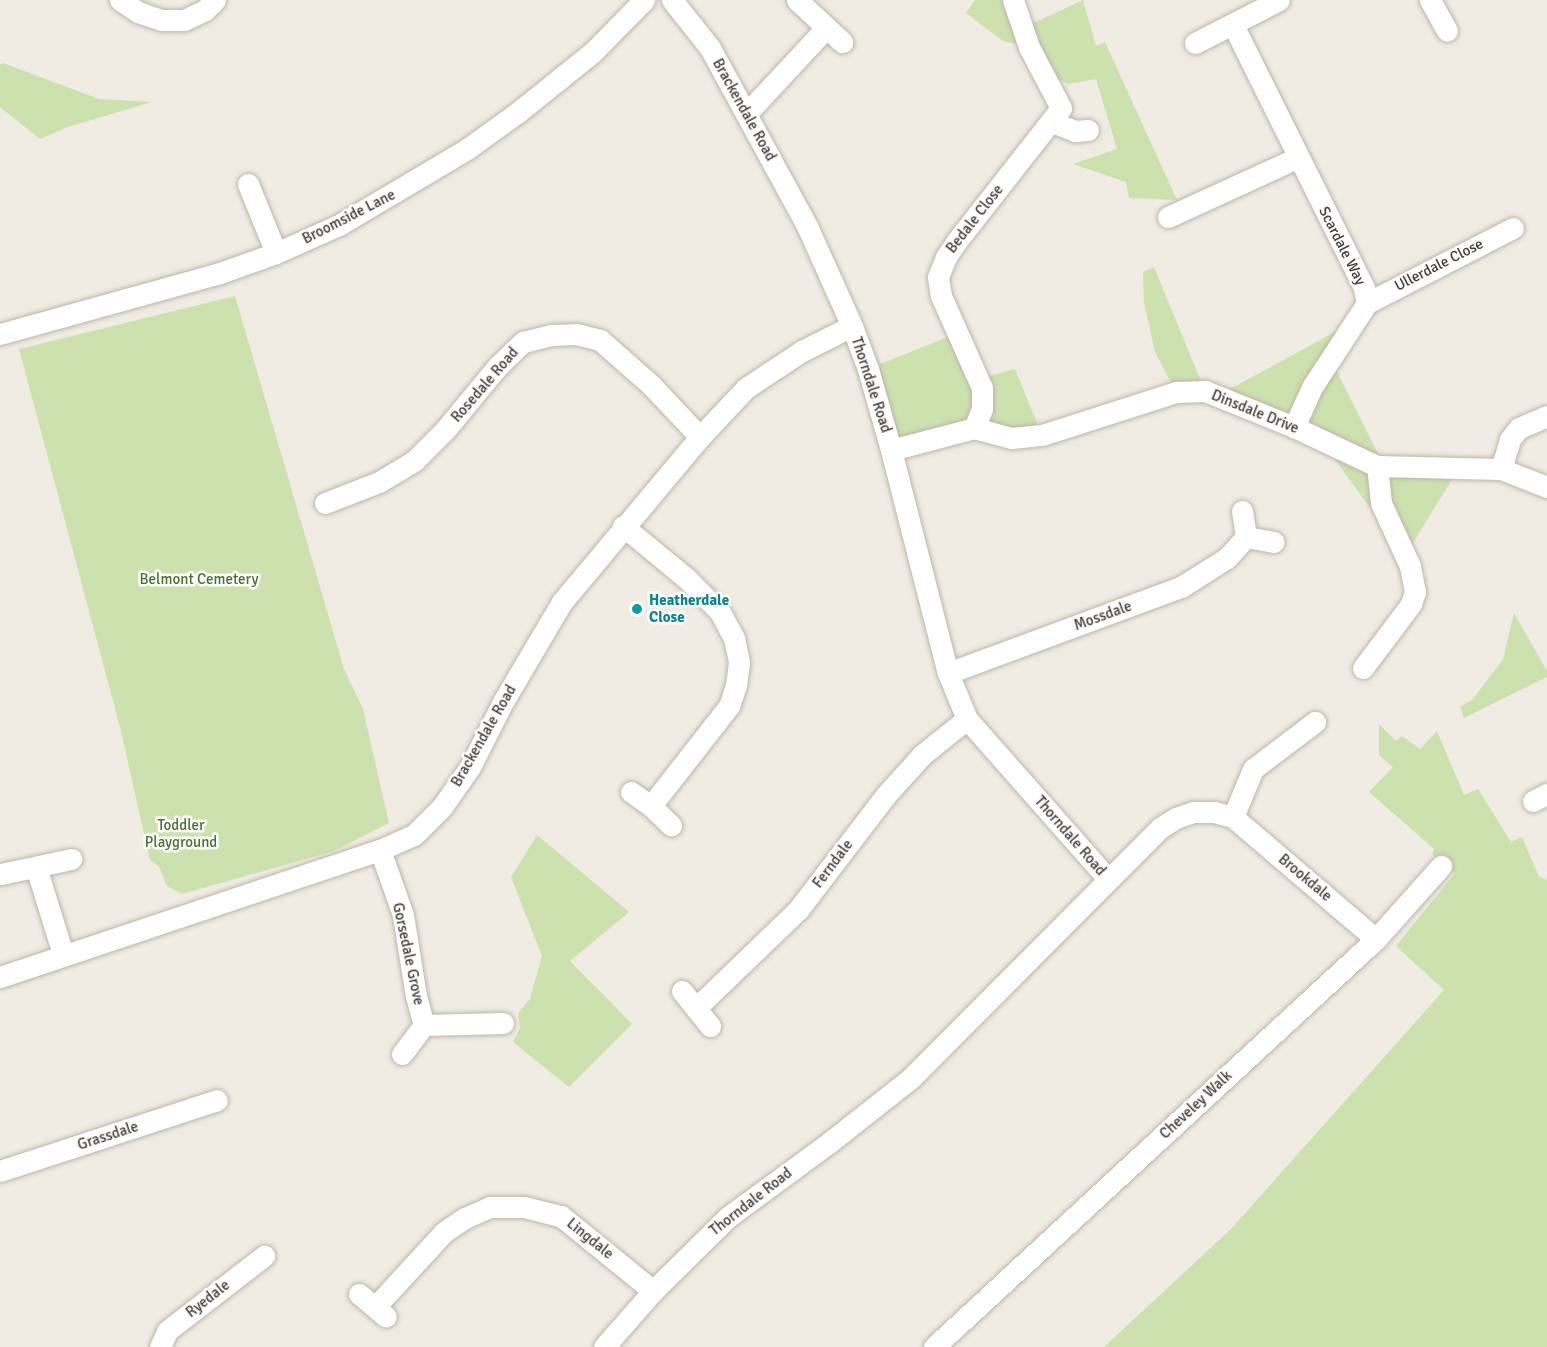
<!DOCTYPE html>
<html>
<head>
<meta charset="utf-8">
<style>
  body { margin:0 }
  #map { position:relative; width:1547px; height:1347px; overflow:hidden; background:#f0ebe3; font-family:Signika,sans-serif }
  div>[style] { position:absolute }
  .green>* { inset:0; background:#cde1af }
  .roads { filter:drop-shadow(0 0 2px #bdb5aa) drop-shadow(0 0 2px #bdb5aa) }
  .minor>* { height:21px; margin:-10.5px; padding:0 10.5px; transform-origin:10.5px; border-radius:10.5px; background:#fff }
  .dots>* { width:16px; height:16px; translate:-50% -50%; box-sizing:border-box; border:3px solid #fff; border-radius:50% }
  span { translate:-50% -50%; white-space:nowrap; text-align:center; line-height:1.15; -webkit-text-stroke:5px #fff; paint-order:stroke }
  .street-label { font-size:15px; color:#413b34 }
  .park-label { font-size:15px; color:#486d2d }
  .culture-label { font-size:15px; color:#0d838f; font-weight:700 }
  .left { translate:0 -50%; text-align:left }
</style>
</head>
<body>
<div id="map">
  <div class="green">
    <div style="clip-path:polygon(975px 0,1011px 0,1023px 28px,1083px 0,1096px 46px,1105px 42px,1177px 200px,1129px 198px,1126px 182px,1073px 164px,1117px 149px,1096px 79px,1069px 84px,1058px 79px,1029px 47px,1003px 41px,966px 13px)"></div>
    <div style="clip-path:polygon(3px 63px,99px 99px,152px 102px,68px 127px,40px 139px,0 107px,0 64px)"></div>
    <div style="clip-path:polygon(1154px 267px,1205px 391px,1176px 392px,1155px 352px,1144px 303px,1143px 272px)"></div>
    <div style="clip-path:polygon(235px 296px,344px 669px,363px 709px,389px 823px,334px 851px,182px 894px,167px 886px,159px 867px,150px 860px,120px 727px,19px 349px)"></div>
    <div style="clip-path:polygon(1357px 320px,1331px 360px,1384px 466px,1459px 468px,1405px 556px,1389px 521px,1368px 505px,1320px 439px,1217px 396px)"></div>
    <div style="clip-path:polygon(958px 333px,978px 379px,1015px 369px,1042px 435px,974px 428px,891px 450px,868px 369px)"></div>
    <div style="clip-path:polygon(1514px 613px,1547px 671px,1547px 677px,1464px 718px,1460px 707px,1473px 699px,1503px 659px)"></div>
    <div style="clip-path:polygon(1379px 724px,1396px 741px,1402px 736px,1420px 749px,1437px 731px,1464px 795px,1478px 789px,1511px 842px,1522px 837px,1539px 877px,1547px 880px,1547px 1347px,1104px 1347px,1231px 1229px,1444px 990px,1396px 946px,1455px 873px,1432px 854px,1434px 849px,1369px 792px,1393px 767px,1379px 755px)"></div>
    <div style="clip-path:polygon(537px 835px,629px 912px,570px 961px,632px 1024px,569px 1087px,513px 1042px,520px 1028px,518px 1013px,530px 999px,542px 956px,511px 877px)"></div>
  </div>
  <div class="roads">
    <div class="minor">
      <div style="left:120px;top:0;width:22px;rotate:34deg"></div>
      <div style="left:138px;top:12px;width:24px;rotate:19deg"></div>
      <div style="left:161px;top:20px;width:23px"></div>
      <div style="left:184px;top:20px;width:23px;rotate:-25deg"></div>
      <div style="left:205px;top:10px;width:14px;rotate:-45deg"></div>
      <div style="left:672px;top:0;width:61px;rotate:51.6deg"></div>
      <div style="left:710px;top:48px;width:203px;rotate:61.4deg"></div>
      <div style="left:807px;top:226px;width:110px;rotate:65.8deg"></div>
      <div style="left:852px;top:326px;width:46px;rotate:69.6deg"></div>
      <div style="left:868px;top:369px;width:84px;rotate:74.1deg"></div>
      <div style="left:891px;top:450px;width:230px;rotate:75.7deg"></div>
      <div style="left:948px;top:673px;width:50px;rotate:67.6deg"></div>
      <div style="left:967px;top:719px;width:213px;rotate:48.6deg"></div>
      <div style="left:797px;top:0;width:62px;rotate:43deg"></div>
      <div style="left:1430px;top:0;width:35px;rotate:61deg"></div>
      <div style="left:1233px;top:25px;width:294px;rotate:63.5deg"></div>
      <div style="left:1364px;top:288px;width:15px;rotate:79deg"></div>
      <div style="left:1367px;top:303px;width:100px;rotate:123.2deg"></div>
      <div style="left:1312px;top:387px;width:44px;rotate:114.2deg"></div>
      <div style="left:1195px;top:43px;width:94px;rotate:-27.1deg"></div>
      <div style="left:746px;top:114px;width:117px;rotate:-47.1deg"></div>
      <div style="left:1052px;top:122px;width:25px;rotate:21deg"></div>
      <div style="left:1075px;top:131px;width:13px;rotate:-4deg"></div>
      <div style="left:248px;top:184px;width:74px;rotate:67.9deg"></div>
      <div style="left:1168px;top:217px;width:142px;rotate:-24.6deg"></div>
      <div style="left:1367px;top:303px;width:164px;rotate:-27.2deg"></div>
      <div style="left:0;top:334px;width:225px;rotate:-15.5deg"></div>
      <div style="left:217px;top:274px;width:63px;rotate:-19.6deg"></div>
      <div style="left:276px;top:253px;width:69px;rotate:-24deg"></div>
      <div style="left:339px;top:225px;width:149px;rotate:-30.7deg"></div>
      <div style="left:467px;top:149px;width:62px;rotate:-35.8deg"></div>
      <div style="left:517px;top:113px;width:97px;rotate:-38.8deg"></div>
      <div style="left:593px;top:52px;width:73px;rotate:-45.6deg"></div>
      <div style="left:974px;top:428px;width:21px;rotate:-67deg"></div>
      <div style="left:982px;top:409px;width:21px;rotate:-90deg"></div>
      <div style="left:982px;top:388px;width:101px;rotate:-114deg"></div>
      <div style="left:941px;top:296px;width:19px;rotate:-99deg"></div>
      <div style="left:938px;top:277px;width:22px;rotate:-68deg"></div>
      <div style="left:946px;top:257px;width:18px;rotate:-56deg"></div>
      <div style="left:956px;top:242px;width:170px;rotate:-51.9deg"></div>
      <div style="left:1061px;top:108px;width:69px;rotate:-117.7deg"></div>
      <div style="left:1029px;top:47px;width:50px;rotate:-108.8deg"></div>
      <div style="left:891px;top:450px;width:86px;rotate:-14.8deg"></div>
      <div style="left:974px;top:428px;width:39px;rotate:15deg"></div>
      <div style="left:1012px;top:438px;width:30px;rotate:-6deg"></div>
      <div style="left:1042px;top:435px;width:141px;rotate:-17.8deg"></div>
      <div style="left:1176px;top:392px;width:29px;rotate:-2deg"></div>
      <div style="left:1205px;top:391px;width:96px;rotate:22deg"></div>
      <div style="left:1294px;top:427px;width:92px;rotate:25.2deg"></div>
      <div style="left:1377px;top:466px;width:124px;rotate:1.4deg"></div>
      <div style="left:1501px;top:469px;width:49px;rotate:21.4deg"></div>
      <div style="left:1501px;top:469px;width:31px;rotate:-73deg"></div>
      <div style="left:1510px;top:439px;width:14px;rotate:-51deg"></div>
      <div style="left:1519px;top:428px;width:30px;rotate:-23deg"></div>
      <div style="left:325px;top:503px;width:58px;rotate:-21.3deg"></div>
      <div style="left:379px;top:482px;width:41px;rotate:-31deg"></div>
      <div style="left:414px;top:461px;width:44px;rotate:-45deg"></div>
      <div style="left:445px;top:430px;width:83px;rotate:-50.4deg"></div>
      <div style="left:498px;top:366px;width:35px;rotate:-44deg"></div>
      <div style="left:523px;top:342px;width:29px;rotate:-14deg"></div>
      <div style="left:551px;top:335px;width:25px;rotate:-2deg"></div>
      <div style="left:576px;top:334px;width:25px;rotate:14deg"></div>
      <div style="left:600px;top:340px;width:68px;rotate:41.4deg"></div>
      <div style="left:651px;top:385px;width:71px;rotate:46.7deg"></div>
      <div style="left:1242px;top:511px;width:26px;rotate:81deg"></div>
      <div style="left:1246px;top:537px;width:28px;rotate:10deg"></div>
      <div style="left:623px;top:526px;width:82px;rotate:39.5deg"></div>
      <div style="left:686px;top:578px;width:48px;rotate:45deg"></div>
      <div style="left:720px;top:612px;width:30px;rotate:62deg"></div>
      <div style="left:734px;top:638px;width:25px;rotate:78deg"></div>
      <div style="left:739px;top:662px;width:23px;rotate:97deg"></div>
      <div style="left:736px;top:685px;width:22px;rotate:108deg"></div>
      <div style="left:729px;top:706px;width:127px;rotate:128deg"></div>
      <div style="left:1363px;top:668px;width:80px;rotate:-53.1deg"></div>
      <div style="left:1411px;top:604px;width:13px;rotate:-72deg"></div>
      <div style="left:1415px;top:592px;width:26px;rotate:-101deg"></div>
      <div style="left:1410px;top:566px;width:69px;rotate:-114.7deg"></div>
      <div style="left:1381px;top:503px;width:37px;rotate:-96deg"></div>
      <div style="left:948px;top:673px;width:248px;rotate:-20.3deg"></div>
      <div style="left:1181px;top:587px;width:54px;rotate:-32.2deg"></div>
      <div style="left:1227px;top:558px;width:28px;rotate:-48deg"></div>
      <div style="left:631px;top:792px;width:24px;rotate:35deg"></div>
      <div style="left:651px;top:806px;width:28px;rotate:44deg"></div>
      <div style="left:1533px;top:801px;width:16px;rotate:-27deg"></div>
      <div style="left:1233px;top:817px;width:52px;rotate:-67.4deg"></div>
      <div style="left:1253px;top:769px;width:78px;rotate:-37.2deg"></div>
      <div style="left:380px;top:850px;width:69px;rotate:70.5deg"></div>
      <div style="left:403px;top:915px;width:82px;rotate:80.9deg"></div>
      <div style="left:416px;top:996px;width:30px;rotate:75deg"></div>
      <div style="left:36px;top:867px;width:91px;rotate:72.8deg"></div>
      <div style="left:1px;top:874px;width:72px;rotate:-12.1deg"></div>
      <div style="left:0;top:977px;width:401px;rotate:-18.5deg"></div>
      <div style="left:380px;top:850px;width:37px;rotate:-24deg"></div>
      <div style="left:414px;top:835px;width:40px;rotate:-45deg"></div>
      <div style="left:442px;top:807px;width:49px;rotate:-55deg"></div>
      <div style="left:470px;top:767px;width:75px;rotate:-63.1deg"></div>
      <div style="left:504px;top:700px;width:114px;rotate:-59.4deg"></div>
      <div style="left:562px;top:602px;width:215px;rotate:-50.1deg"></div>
      <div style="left:700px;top:437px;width:67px;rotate:-46.8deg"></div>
      <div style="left:746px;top:388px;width:67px;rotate:-33.5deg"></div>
      <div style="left:802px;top:351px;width:56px;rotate:-26.6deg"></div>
      <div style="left:682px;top:991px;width:45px;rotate:51.3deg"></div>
      <div style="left:696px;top:1008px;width:141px;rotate:-43.9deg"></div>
      <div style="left:798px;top:910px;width:145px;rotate:-52.6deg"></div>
      <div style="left:886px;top:795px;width:54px;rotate:-48deg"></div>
      <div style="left:922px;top:755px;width:58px;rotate:-38.7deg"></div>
      <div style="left:402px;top:1054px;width:36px;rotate:-53deg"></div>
      <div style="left:424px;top:1025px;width:79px;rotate:-1.5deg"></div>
      <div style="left:0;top:1171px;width:228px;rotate:-18.1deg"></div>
      <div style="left:359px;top:1294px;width:35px;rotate:40deg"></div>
      <div style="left:376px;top:1306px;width:100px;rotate:-47.4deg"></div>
      <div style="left:444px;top:1232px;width:25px;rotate:-34deg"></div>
      <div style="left:465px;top:1218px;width:27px;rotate:-24deg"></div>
      <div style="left:490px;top:1207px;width:34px"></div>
      <div style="left:524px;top:1207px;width:38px;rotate:14deg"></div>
      <div style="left:561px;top:1216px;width:119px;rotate:39.2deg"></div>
      <div style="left:160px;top:1347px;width:17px;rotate:-66deg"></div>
      <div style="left:167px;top:1331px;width:123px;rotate:-37.7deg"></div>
      <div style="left:604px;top:1347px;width:74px;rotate:-48.8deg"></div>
      <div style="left:653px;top:1291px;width:105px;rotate:-44.6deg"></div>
      <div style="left:728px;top:1217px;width:127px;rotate:-36.3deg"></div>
      <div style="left:830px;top:1142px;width:103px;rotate:-38.3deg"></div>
      <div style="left:911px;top:1078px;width:353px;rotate:-45.1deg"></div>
      <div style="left:1160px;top:828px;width:19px;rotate:-32deg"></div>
      <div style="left:1176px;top:818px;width:18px;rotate:-19deg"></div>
      <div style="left:1193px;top:812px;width:21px"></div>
      <div style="left:1214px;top:812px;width:20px;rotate:15deg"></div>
      <div style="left:1233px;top:817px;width:188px;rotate:40.5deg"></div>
      <div style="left:934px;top:1347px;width:602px;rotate:-42.71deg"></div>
      <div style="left:1376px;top:939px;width:98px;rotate:-48.3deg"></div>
    </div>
  </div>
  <div class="dots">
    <div style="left:637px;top:609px;background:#0f9aa8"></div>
  </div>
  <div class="street-label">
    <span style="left:744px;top:110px;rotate:61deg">Brackendale Road</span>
    <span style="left:349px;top:217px;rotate:-27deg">Broomside Lane</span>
    <span style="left:975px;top:219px;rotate:-52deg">Bedale Close</span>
    <span style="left:1342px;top:246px;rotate:63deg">Scardale Way</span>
    <span style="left:1439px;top:265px;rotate:-27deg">Ullerdale Close</span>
    <span style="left:485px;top:385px;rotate:-49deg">Rosedale Road</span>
    <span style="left:871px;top:385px;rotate:72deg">Thorndale Road</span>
    <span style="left:1255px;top:412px;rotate:22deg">Dinsdale Drive</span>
    <span style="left:1103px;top:616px;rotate:-20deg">Mossdale</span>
    <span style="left:484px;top:736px;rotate:-60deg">Brackendale Road</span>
    <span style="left:1070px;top:836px;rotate:49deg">Thorndale Road</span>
    <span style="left:833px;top:864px;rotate:-53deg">Ferndale</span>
    <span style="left:1305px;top:878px;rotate:40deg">Brookdale</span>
    <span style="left:408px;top:954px;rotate:78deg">Gorsedale Grove</span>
    <span style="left:1196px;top:1105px;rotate:-43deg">Cheveley Walk</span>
    <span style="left:108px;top:1136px;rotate:-18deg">Grassdale</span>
    <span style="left:751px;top:1202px;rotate:-38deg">Thorndale Road</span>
    <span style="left:590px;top:1239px;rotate:39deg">Lingdale</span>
    <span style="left:208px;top:1299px;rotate:-38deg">Ryedale</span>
  </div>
  <div class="park-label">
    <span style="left:199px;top:580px">Belmont Cemetery</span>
    <span style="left:181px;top:834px">Toddler<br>Playground</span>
  </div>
  <div class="culture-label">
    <span class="left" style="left:649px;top:609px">Heatherdale<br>Close</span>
  </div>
</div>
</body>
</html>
